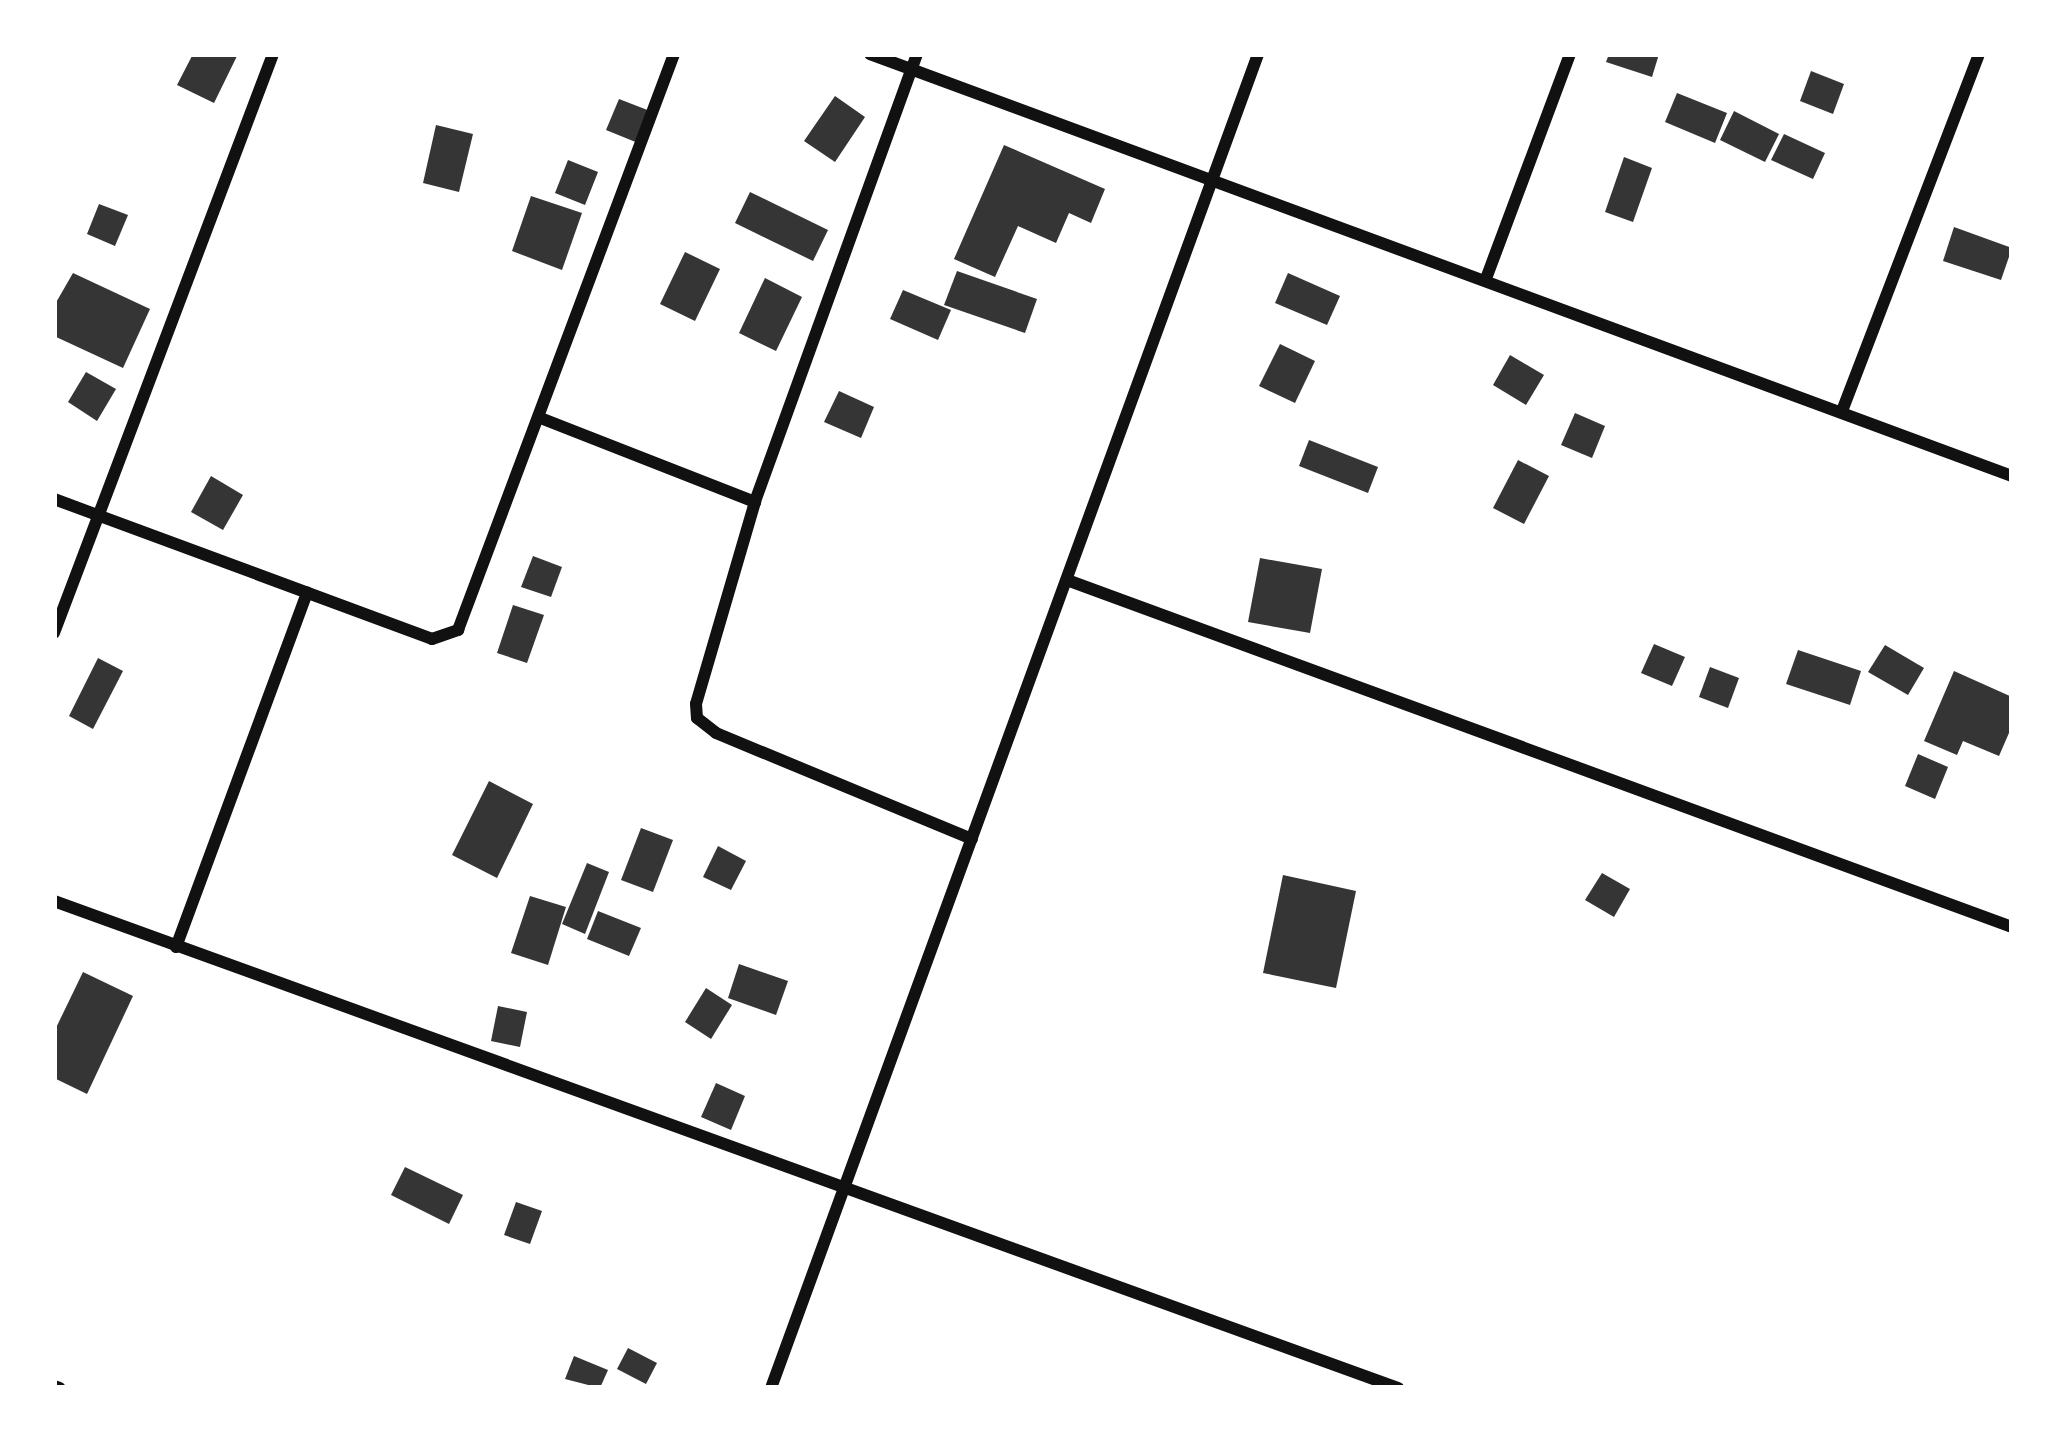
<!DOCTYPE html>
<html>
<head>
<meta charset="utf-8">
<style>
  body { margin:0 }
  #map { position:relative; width:2066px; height:1442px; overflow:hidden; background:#fff; font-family:Cabin,sans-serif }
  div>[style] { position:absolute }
  .building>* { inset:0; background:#353535 }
  .minor>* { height:12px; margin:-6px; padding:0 6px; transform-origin:6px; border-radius:6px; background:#111 }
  span { translate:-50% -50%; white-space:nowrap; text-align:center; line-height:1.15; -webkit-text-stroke:9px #fff; paint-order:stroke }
  .frame { position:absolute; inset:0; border:57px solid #fff; pointer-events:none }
</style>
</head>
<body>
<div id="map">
  <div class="building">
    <div style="clip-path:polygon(193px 54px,238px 54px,214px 103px,177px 85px)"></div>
    <div style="clip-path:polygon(1609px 54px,1659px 54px,1652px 77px,1606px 62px)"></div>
    <div style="clip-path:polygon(1811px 71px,1844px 84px,1833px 114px,1800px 101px)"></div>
    <div style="clip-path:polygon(1677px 93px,1727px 113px,1715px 143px,1665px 122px)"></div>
    <div style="clip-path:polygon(835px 96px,865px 117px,835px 162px,804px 141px)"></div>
    <div style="clip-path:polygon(619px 99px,650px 111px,638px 143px,606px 130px)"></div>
    <div style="clip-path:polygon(1734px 111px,1779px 134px,1765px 162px,1720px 140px)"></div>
    <div style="clip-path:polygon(436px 125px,473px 134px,459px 192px,423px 183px)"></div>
    <div style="clip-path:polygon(1784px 134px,1825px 153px,1813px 179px,1771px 160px)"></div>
    <div style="clip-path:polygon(1004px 145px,1105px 189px,1091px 223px,1069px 213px,1056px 243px,1018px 226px,995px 277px,954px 259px)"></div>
    <div style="clip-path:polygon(1624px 157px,1652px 168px,1633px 222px,1605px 212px)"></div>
    <div style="clip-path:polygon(568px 160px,598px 172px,585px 205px,555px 193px)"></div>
    <div style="clip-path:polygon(750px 192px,828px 230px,813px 261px,735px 223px)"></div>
    <div style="clip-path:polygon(531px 196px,582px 213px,562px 270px,512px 251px)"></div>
    <div style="clip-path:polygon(99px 204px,128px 215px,115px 246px,87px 234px)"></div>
    <div style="clip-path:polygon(1954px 227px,2012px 248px,2001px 280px,1943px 261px)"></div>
    <div style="clip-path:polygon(685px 252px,720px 269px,695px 321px,660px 304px)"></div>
    <div style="clip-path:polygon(957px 271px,1037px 299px,1025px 333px,944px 305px)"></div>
    <div style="clip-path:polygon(73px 273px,150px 309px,123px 368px,54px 336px,54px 306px)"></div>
    <div style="clip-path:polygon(1288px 273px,1340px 296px,1327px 325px,1275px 303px)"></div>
    <div style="clip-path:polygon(765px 278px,802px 297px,776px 351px,739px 333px)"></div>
    <div style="clip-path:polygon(903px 290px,951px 310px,938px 340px,890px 319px)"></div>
    <div style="clip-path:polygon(1280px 344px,1315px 361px,1295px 403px,1259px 386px)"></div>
    <div style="clip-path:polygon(1510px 355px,1544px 375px,1526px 405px,1493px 385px)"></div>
    <div style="clip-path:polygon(86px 372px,116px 389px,97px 421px,68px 402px)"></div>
    <div style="clip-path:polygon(839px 391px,874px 407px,861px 438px,824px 422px)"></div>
    <div style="clip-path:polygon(1575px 413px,1605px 426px,1592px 458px,1561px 445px)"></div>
    <div style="clip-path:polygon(1309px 440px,1378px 467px,1368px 493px,1299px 466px)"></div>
    <div style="clip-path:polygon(1518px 460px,1549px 476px,1524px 524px,1493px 508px)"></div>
    <div style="clip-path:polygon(211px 476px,243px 495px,223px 530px,191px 512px)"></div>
    <div style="clip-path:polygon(533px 556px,562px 567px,551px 597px,521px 587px)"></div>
    <div style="clip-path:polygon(1260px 558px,1322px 569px,1310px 633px,1248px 622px)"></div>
    <div style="clip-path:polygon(513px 605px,544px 615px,527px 663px,497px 653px)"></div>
    <div style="clip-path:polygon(1654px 644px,1685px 657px,1672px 686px,1641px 673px)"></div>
    <div style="clip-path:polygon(1885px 645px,1924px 668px,1908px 695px,1868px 672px)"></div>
    <div style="clip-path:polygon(1798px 650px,1861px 671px,1850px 705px,1786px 684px)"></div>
    <div style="clip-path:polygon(98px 658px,123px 671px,93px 729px,69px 716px)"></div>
    <div style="clip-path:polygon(1710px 667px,1739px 678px,1728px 708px,1699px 697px)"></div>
    <div style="clip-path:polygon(1954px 671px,2012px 697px,2012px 726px,1999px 756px,1963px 741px,1957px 755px,1924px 741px)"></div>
    <div style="clip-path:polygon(1918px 754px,1948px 767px,1935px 799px,1905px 786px)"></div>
    <div style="clip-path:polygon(489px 781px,533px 804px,497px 878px,452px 855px)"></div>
    <div style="clip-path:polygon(641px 828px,673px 840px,653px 892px,621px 880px)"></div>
    <div style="clip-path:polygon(718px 846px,746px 861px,731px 890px,703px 877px)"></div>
    <div style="clip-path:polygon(587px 863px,609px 872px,585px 934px,562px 924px)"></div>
    <div style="clip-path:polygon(1602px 873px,1630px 889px,1614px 917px,1585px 900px)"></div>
    <div style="clip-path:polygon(1283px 875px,1356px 891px,1336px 988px,1263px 973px)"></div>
    <div style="clip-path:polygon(530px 896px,566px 907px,548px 965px,511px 953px)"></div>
    <div style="clip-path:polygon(598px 911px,641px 928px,629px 956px,587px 939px)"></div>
    <div style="clip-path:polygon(739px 964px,788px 981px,776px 1015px,728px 998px)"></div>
    <div style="clip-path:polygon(83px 972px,133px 996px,87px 1094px,54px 1078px,54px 1032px)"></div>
    <div style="clip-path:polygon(706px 988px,732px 1005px,711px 1039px,685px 1022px)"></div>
    <div style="clip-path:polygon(498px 1006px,527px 1012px,520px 1047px,491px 1041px)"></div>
    <div style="clip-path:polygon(716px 1083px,745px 1096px,731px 1130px,701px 1117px)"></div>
    <div style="clip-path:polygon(405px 1167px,463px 1195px,449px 1224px,391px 1195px)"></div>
    <div style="clip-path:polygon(516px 1202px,542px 1211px,530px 1244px,504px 1235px)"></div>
    <div style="clip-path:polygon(628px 1348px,657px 1363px,646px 1384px,617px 1369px)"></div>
    <div style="clip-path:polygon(574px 1356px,608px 1370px,600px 1388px,565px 1379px)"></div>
  </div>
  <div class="minor">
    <div style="left:870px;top:54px;width:1217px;rotate:20.28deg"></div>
    <div style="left:917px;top:54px;width:476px;rotate:109.9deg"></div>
    <div style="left:755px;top:502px;width:210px;rotate:106.3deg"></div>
    <div style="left:696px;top:704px;width:14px;rotate:86deg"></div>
    <div style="left:697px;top:718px;width:24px;rotate:38deg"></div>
    <div style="left:716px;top:733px;width:277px;rotate:22.5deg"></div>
    <div style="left:1487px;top:276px;width:237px;rotate:-69.5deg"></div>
    <div style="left:1842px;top:411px;width:382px;rotate:-69deg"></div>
    <div style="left:543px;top:419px;width:228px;rotate:21.4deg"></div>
    <div style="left:54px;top:499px;width:403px;rotate:20.3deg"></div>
    <div style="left:432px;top:639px;width:28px;rotate:-19deg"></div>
    <div style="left:458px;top:630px;width:615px;rotate:-69.44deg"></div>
    <div style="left:1067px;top:580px;width:1007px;rotate:20.16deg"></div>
    <div style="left:54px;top:633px;width:619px;rotate:-69.28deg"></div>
    <div style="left:54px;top:901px;width:1430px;rotate:19.92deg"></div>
    <div style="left:176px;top:947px;width:378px;rotate:-69.7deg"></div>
    <div style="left:54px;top:1386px;width:6px;rotate:18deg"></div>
    <div style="left:771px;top:1388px;width:1420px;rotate:-69.94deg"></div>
  </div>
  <div class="frame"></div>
</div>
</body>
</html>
